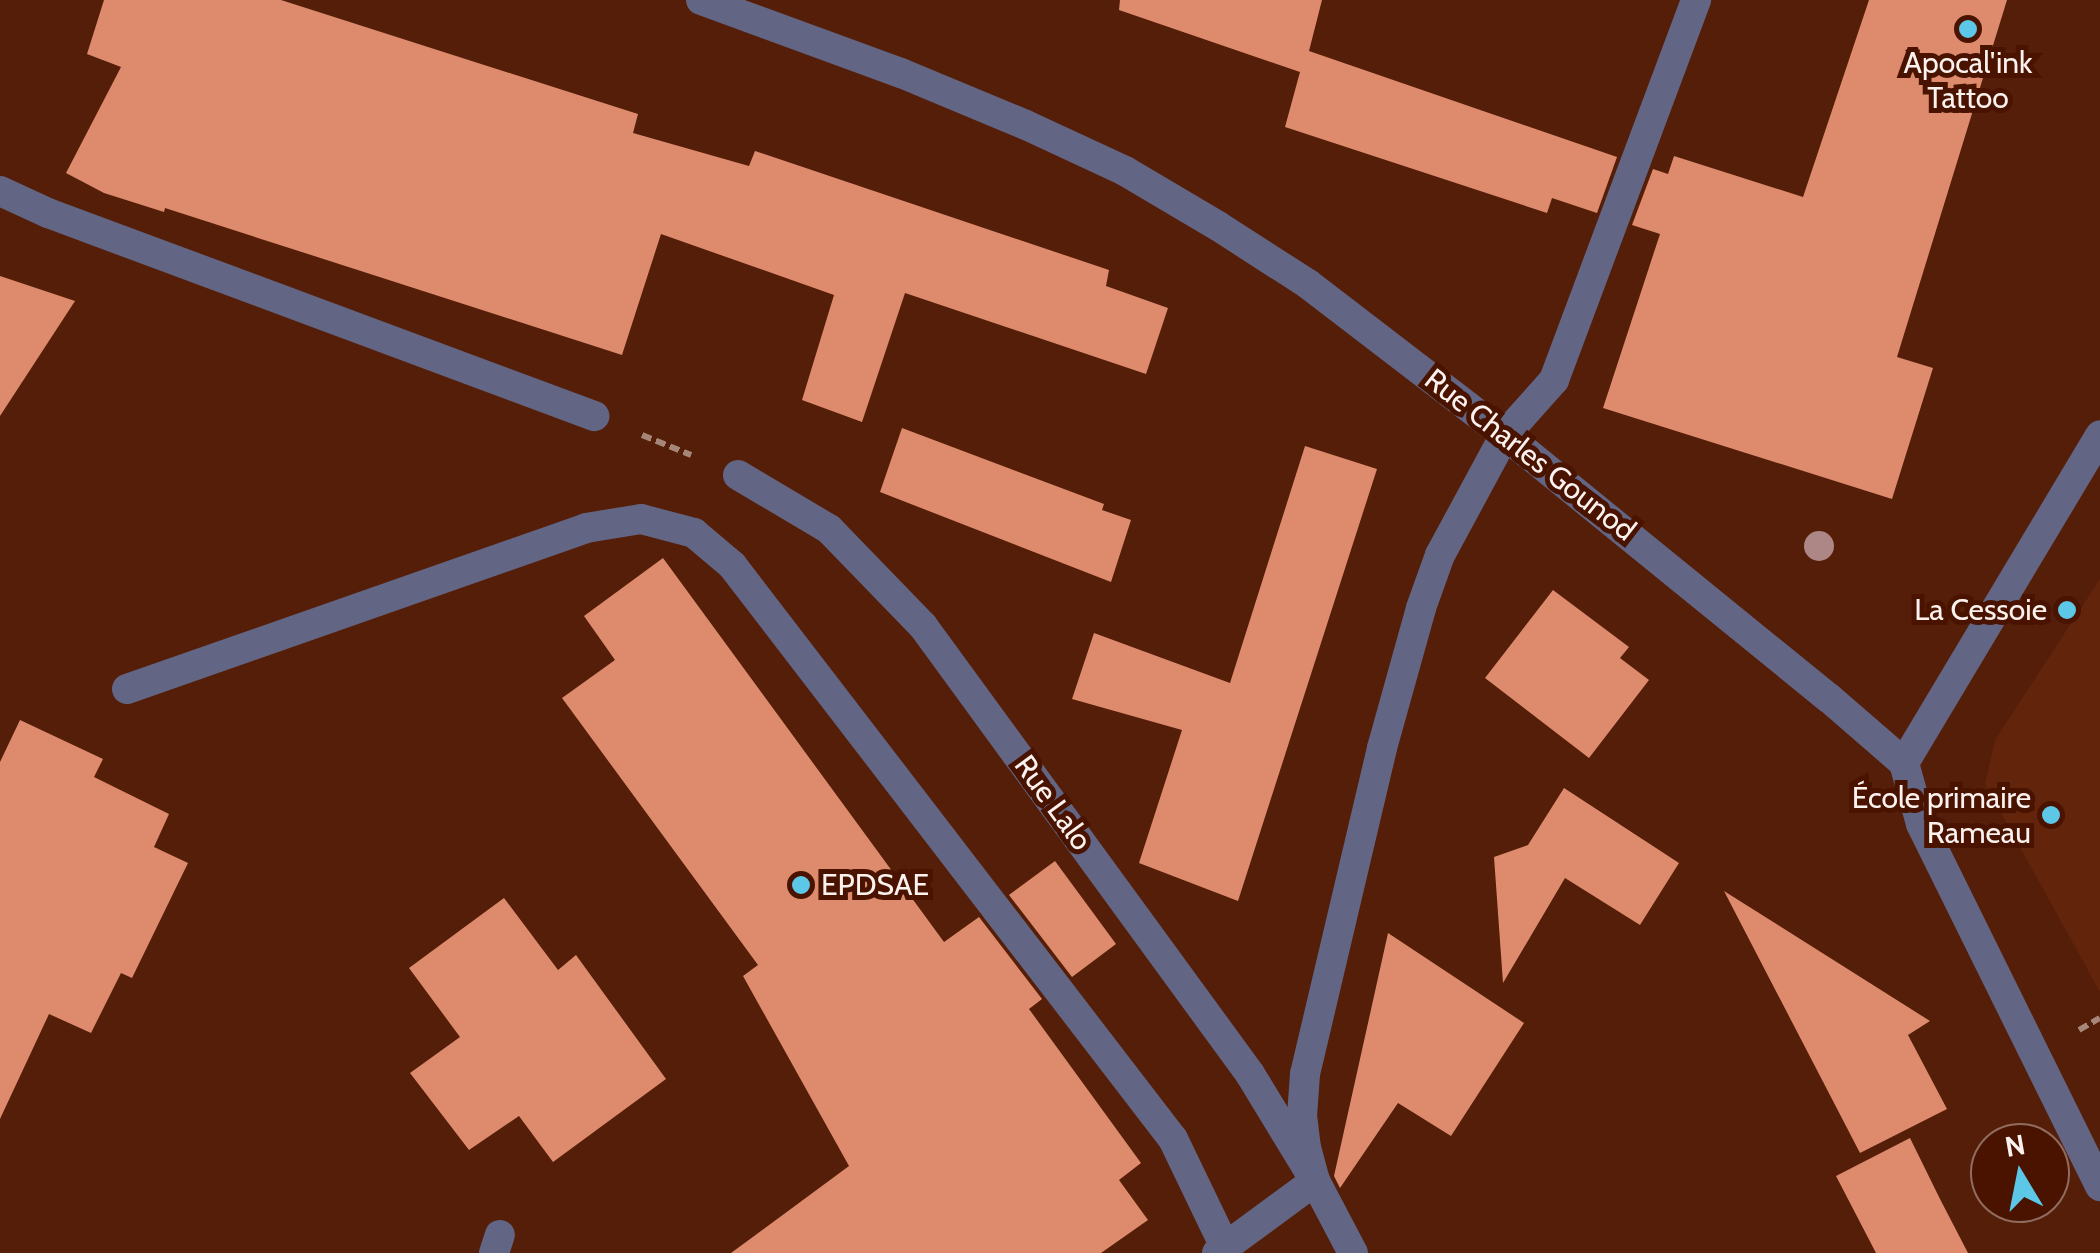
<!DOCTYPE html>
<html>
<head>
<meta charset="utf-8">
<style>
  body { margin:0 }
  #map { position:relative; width:2100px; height:1253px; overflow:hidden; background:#551e08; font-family:Cabin,sans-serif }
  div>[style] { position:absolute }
  .built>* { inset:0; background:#62250c }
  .building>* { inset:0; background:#de8b6d }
  .path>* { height:6px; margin-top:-3px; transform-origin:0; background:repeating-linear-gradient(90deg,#a7867a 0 10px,transparent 0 15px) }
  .lane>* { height:30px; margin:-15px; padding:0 15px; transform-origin:15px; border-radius:15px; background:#626584 }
  .street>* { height:30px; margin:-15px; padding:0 15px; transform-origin:15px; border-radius:15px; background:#626584 }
  .trees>* { width:30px; height:30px; margin:-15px; border-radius:50%; background:#ac8785 }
  .dots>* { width:28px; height:28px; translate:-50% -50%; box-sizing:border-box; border:5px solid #491300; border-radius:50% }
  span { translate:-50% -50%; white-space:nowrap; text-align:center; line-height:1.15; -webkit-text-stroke:10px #491300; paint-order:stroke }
  .poi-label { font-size:30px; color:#fbf1ee }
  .right { translate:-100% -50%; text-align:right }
  .left { translate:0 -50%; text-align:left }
  .street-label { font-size:30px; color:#fbf1ee }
  .north { position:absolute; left:1970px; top:1123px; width:100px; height:100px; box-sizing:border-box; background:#491300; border:2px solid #906c5f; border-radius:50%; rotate:350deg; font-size:28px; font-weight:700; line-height:40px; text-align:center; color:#fbf1ee }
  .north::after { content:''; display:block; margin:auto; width:35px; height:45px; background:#5cc7e7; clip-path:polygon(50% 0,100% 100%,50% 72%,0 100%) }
</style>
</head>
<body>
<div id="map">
  <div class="built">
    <div style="clip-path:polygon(2100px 579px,2100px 992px,1985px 784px,1995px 740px)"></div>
  </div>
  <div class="building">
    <div style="clip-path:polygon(104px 0,281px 0,638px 114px,633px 133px,749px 166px,755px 151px,1109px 270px,1106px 286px,1168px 308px,1146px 374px,905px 293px,862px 422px,802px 400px,834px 295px,661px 234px,622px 355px,165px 208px,164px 212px,104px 193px,66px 173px,121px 67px,87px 54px)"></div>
    <div style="clip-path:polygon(1120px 0,1322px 0,1309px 51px,1617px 157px,1597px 213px,1552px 198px,1547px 213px,1285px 127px,1300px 72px,1119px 10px)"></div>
    <div style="clip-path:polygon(1869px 0,2007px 0,1897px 357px,1933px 368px,1892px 499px,1603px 408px,1660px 234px,1632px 225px,1653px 169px,1668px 174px,1674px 156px,1803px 197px)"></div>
    <div style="clip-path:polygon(0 276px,75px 301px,0 416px)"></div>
    <div style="clip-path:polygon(902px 428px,1104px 504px,1102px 510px,1131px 520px,1111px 582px,880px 492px)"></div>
    <div style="clip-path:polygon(1305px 446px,1377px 469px,1238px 901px,1139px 863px,1182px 730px,1072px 699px,1094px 633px,1230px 683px)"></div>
    <div style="clip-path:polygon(663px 558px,944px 942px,979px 917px,1042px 999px,1029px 1009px,1141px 1163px,1119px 1180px,1148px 1220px,1101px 1253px,731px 1253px,849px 1166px,743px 976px,758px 965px,562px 698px,615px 660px,584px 616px)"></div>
    <div style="clip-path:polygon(1553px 590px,1629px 647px,1620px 658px,1649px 680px,1589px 758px,1485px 678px)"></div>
    <div style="clip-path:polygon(20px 720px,103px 759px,94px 777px,169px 814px,154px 847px,188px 863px,132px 978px,121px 973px,91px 1033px,49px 1014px,0 1119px,0 762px)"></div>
    <div style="clip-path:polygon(1564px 788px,1679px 863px,1640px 925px,1565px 878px,1503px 983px,1494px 857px,1528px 845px)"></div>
    <div style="clip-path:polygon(1055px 861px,1116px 944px,1072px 977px,1009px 895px)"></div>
    <div style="clip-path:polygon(1724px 891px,1930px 1021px,1908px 1035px,1947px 1109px,1860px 1153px)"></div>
    <div style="clip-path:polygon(504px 898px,558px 970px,576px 955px,666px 1079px,553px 1162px,519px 1116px,469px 1150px,410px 1073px,460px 1037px,409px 968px)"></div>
    <div style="clip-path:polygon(1388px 933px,1524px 1023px,1451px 1136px,1398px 1103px,1340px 1188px,1334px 1176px)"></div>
    <div style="clip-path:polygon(1910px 1138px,1940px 1199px,1968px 1253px,1876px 1253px,1836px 1176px)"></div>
  </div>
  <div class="path">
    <div style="left:642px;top:435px;width:53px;rotate:22.2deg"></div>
    <div style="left:2079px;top:1030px;width:24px;rotate:-30deg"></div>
  </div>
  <div class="lane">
    <div style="left:1505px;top:435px;width:74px;rotate:-48.3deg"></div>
    <div style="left:1554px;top:380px;width:406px;rotate:-69.5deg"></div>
    <div style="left:127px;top:689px;width:486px;rotate:-19.3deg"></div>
    <div style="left:586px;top:528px;width:56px;rotate:-9.3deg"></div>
    <div style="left:641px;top:519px;width:55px;rotate:14.8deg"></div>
    <div style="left:694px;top:533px;width:50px;rotate:40.1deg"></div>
    <div style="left:732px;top:565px;width:724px;rotate:52.47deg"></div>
    <div style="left:1173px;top:1139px;width:120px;rotate:64.3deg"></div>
    <div style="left:494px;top:1253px;width:19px;rotate:-72deg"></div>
    <div style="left:1217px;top:1253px;width:122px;rotate:-36.3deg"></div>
  </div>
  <div class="street">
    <div style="left:701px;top:0;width:213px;rotate:20.1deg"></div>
    <div style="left:901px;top:73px;width:135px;rotate:22.6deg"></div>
    <div style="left:1026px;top:125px;width:109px;rotate:24.9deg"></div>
    <div style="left:1125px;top:171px;width:108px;rotate:30.6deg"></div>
    <div style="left:1218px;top:226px;width:107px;rotate:32.8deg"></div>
    <div style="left:1308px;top:284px;width:248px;rotate:37.5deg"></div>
    <div style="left:1505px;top:435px;width:417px;rotate:39.1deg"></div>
    <div style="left:1829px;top:698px;width:99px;rotate:40.9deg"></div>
    <div style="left:1904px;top:763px;width:63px;rotate:74.4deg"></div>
    <div style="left:1921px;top:824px;width:404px;rotate:63.7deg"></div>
    <div style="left:0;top:191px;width:53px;rotate:24.6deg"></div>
    <div style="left:48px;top:213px;width:583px;rotate:20.39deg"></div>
    <div style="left:738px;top:475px;width:106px;rotate:30.7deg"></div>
    <div style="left:829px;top:529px;width:135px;rotate:45.9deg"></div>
    <div style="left:923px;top:626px;width:555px;rotate:53.87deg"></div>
    <div style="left:1250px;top:1074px;width:125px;rotate:58.7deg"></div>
    <div style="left:1904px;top:763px;width:382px;rotate:-59.1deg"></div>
    <div style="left:1353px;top:1253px;width:81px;rotate:-117.8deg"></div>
    <div style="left:1315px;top:1181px;width:34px;rotate:-105deg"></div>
    <div style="left:1306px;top:1148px;width:32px;rotate:-97deg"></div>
    <div style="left:1302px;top:1116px;width:42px;rotate:-85.9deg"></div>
    <div style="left:1305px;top:1074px;width:335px;rotate:-76.7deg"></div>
    <div style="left:1382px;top:748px;width:145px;rotate:-74.4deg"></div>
    <div style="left:1421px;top:608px;width:56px;rotate:-70.3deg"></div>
    <div style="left:1440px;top:555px;width:136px;rotate:-61.6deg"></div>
  </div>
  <div class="trees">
    <div style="left:1819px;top:546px"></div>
  </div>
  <div class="dots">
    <div style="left:1968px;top:29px;background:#5cc7e7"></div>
    <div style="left:2067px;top:610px;background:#5cc7e7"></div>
    <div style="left:2051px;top:815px;background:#5cc7e7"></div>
    <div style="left:801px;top:885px;background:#5cc7e7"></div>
  </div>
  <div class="poi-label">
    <span style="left:1968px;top:80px">Apocal'ink<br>Tattoo</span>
    <span class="right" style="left:2047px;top:610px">La Cessoie</span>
    <span class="right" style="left:2031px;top:815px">École primaire<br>Rameau</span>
    <span class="left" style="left:821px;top:885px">EPDSAE</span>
  </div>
  <div class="street-label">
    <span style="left:1530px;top:455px;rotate:38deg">Rue Charles Gounod</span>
    <span style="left:1053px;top:803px;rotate:54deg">Rue Lalo</span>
  </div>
  <div class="north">N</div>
</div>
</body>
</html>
